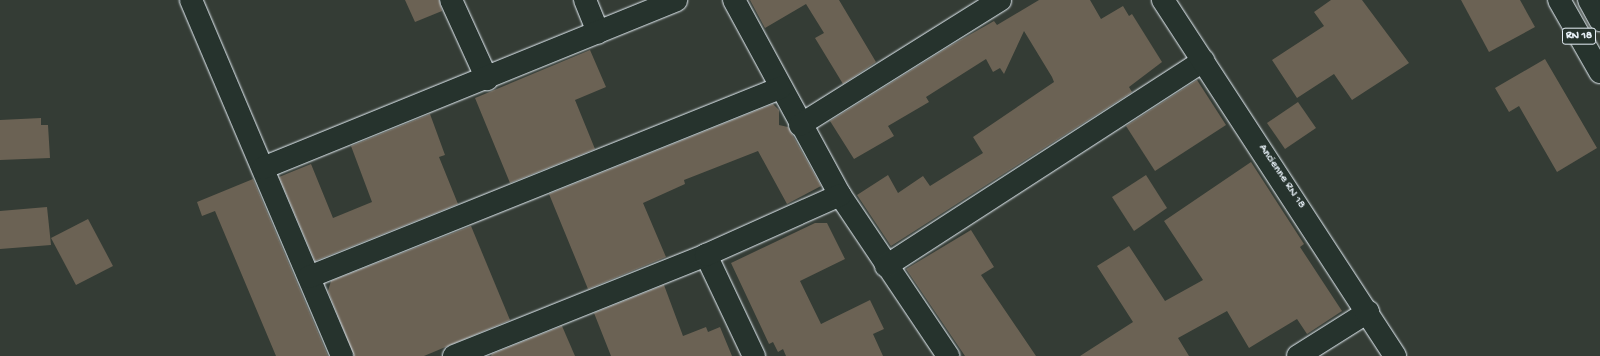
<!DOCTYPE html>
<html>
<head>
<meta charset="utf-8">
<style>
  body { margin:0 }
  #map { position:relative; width:1600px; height:356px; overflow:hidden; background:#343c35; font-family:"Gochi Hand",sans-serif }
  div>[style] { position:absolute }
  .building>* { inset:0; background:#6b6254 }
  .roads { filter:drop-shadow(0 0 1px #e8f1f8) drop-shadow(0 0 1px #e8f1f8) }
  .minor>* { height:22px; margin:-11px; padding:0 11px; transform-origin:11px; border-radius:11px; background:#26332d }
  .major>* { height:22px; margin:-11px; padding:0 11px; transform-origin:11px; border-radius:11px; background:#26332d }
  span { translate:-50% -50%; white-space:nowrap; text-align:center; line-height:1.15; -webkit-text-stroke:3px #26332d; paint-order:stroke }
  .shield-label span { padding:1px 3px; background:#26332d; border:1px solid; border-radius:3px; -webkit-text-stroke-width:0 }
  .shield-label { font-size:11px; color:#e8f1f8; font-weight:700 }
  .street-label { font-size:12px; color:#e8f1f8 }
</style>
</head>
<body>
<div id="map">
  <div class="building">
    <div style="clip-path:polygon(405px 0,439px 0,442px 11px,415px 22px)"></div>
    <div style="clip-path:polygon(750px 0,839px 0,876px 62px,843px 84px,815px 38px,824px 33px,806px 4px,765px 28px)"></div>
    <div style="clip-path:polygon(1039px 0,1090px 0,1101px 19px,1123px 6px,1129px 16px,1132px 14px,1162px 62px,1129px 87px,1132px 92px,891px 246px,857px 195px,888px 175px,898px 193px,923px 176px,930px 186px,983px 153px,973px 137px,1054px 82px,1052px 77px,1024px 31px,1004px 74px,1000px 68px,993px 72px,986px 59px,926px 97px,929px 102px,888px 126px,894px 136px,854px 159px,830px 121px,950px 46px,994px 21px,997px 25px)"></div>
    <div style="clip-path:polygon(1331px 0,1362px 0,1409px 63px,1352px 100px,1334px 74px,1297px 98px,1272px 60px,1324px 26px,1314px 12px)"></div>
    <div style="clip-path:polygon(1461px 0,1520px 0,1535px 27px,1489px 52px)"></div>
    <div style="clip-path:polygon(590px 50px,606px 87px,575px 100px,595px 149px,510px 183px,475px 98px)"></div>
    <div style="clip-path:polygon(1545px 59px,1597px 148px,1557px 172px,1519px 106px,1509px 112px,1495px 88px)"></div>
    <div style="clip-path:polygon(1197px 80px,1226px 125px,1155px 171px,1126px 126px)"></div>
    <div style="clip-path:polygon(1298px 102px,1316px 128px,1285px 149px,1267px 123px)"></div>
    <div style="clip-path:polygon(773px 104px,779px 110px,779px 125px,788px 127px,821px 186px,787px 204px,758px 151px,684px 180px,685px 184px,643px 203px,666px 257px,588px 289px,549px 194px)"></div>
    <div style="clip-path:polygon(430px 114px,445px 155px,439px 157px,458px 204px,315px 261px,279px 177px,311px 164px,333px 218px,372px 202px,351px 146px)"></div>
    <div style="clip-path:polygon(41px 118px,41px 125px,48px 125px,50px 158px,0 160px,0 120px)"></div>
    <div style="clip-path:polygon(1251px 162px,1304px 244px,1300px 247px,1342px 311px,1307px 334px,1297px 319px,1249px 348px,1227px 311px,1178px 338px,1189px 356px,1080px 356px,1133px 322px,1097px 266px,1129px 246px,1165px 301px,1203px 280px,1164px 221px)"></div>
    <div style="clip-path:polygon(1146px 175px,1167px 208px,1134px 231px,1112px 197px)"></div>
    <div style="clip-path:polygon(253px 179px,328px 356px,276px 356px,215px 211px,202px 216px,197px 202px)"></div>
    <div style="clip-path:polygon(47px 207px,51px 245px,0 249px,0 211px)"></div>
    <div style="clip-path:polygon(88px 219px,113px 266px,76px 285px,51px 238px)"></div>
    <div style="clip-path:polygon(815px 223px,827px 223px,845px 259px,800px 281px,821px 324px,870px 300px,884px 329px,873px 334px,883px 356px,786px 356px,783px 349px,778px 352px,773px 342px,769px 344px,731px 263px)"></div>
    <div style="clip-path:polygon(471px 226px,510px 320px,424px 356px,354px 356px,328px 291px,331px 281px)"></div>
    <div style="clip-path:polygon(971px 230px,994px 267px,981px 275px,1036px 356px,965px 356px,906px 269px)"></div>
    <div style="clip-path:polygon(664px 285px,683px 336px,706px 327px,708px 332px,720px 327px,732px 356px,611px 356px,594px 313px)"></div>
    <div style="clip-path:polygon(562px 326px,575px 356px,491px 356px,492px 354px)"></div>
  </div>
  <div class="roads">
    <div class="minor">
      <div style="left:191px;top:0;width:387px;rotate:67deg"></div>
      <div style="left:451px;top:0;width:87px;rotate:65.5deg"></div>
      <div style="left:585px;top:0;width:35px;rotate:68deg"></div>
      <div style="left:734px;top:0;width:222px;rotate:61.5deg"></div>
      <div style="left:840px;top:195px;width:194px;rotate:56.1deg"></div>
      <div style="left:800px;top:125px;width:236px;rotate:-32deg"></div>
      <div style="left:263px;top:168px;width:446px;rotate:-22.1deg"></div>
      <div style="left:706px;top:255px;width:112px;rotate:64.6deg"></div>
      <div style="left:886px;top:266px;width:378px;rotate:-32.9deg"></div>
      <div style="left:309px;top:277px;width:508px;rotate:-21.86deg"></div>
      <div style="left:454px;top:356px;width:271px;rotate:-21.8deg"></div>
      <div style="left:706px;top:255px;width:147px;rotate:-24.1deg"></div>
      <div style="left:1298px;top:356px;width:83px;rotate:-32.2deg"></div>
    </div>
    <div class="major">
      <div style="left:1163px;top:0;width:425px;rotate:56.9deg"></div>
      <div style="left:1559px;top:0;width:83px;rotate:60.3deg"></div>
      <div style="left:1589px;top:0;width:23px;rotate:61deg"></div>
    </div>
  </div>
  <div class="shield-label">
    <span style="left:1579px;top:36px">RN 18</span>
  </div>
  <div class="street-label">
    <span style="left:1281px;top:177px;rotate:56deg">Ancienne RN 18</span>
  </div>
</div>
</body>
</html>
